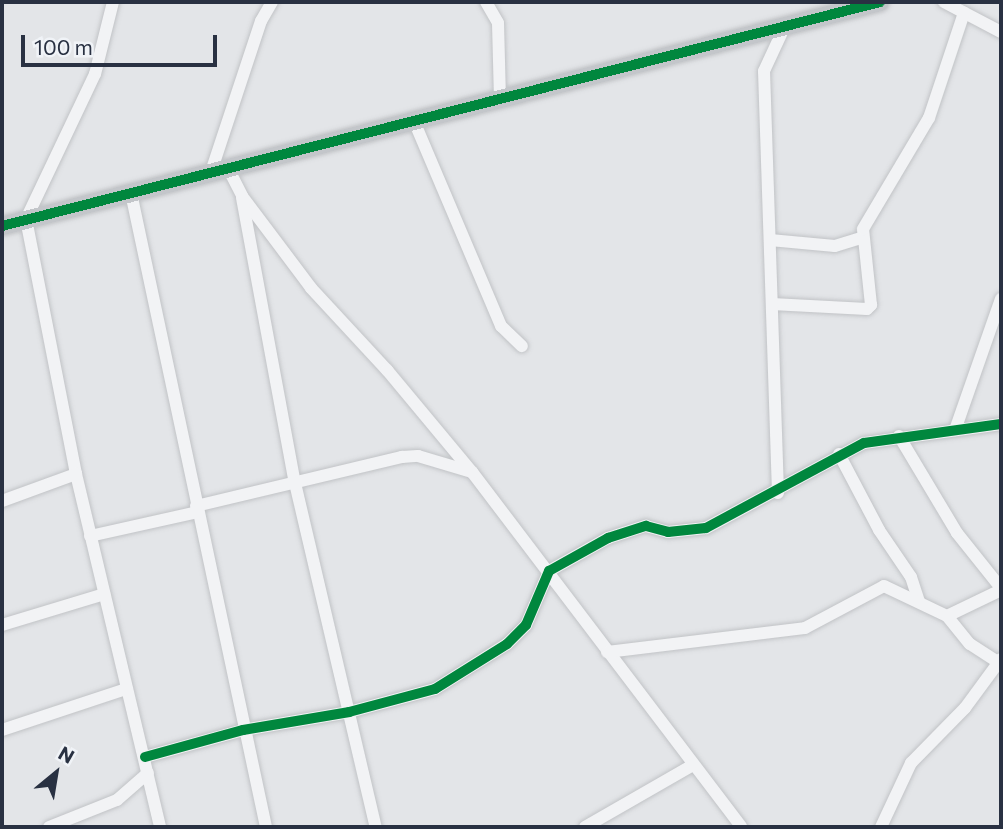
<!DOCTYPE html>
<html>
<head>
<meta charset="utf-8">
<style>
  body { margin:0 }
  #map { position:relative; width:1003px; height:829px; overflow:hidden; background:#e3e5e8; font-family:Commissioner,sans-serif }
  div>[style] { position:absolute }
  .roads { filter:drop-shadow(0 0 2px #c1c3c6) drop-shadow(0 0 2px #c1c3c6) }
  .street>* { height:12px; margin:-6px; padding:0 6px; transform-origin:6px; border-radius:6px; background:#f2f3f5 }
  .secondary>* { height:18px; margin:-9px; padding:0 9px; transform-origin:9px; border-radius:9px; background:#c3c6ca }
  .cycleway>* { height:10px; margin:-5px; padding:0 5px; transform-origin:5px; border-radius:5px; background:#00873e }
  span { translate:-50% -50%; white-space:nowrap; text-align:center; line-height:1.15; -webkit-text-stroke:5px #f0f3f7; paint-order:stroke }
  .frame { position:absolute; inset:0; border:4px solid #293142; pointer-events:none }
  .north { position:absolute; left:21px; top:738px; width:70px; height:70px; -webkit-text-stroke:5px #f0f3f7; paint-order:stroke; rotate:30deg; font-size:19px; font-weight:700; line-height:28px; text-align:center; color:#293142 }
  .north::after { content:''; display:block; margin:auto; width:24px; height:32px; background:#293142; clip-path:polygon(50% 0,100% 100%,50% 72%,0 100%) }
  .scale { position:absolute; left:21px; top:35px; width:196px; height:32px; box-sizing:border-box; border:4px solid #293142; border-top:0; padding-left:9px; font-size:21px; line-height:24px; white-space:nowrap; color:#293142; -webkit-text-stroke:5px #f0f3f7; paint-order:stroke }
</style>
</head>
<body>
<div id="map">
  <div class="roads">
    <div class="street">
      <div style="left:113px;top:2px;width:74px;rotate:104deg"></div>
      <div style="left:95px;top:74px;width:161px;rotate:115.4deg"></div>
      <div style="left:26px;top:219px;width:260px;rotate:78.9deg"></div>
      <div style="left:76px;top:474px;width:363px;rotate:76.6deg"></div>
      <div style="left:486px;top:2px;width:24px;rotate:60deg"></div>
      <div style="left:498px;top:23px;width:76px;rotate:88.5deg"></div>
      <div style="left:944px;top:2px;width:64px;rotate:27.8deg"></div>
      <div style="left:414px;top:121px;width:223px;rotate:67deg"></div>
      <div style="left:501px;top:326px;width:29px;rotate:44deg"></div>
      <div style="left:228px;top:168px;width:31px;rotate:63deg"></div>
      <div style="left:242px;top:196px;width:115px;rotate:53.1deg"></div>
      <div style="left:311px;top:288px;width:112px;rotate:47.2deg"></div>
      <div style="left:387px;top:370px;width:133px;rotate:50.2deg"></div>
      <div style="left:472px;top:472px;width:445px;rotate:52.8deg"></div>
      <div style="left:211px;top:172px;width:159px;rotate:-71.7deg"></div>
      <div style="left:261px;top:21px;width:22px;rotate:-60deg"></div>
      <div style="left:131px;top:193px;width:648px;rotate:77.98deg"></div>
      <div style="left:242px;top:198px;width:290px;rotate:79.5deg"></div>
      <div style="left:295px;top:483px;width:353px;rotate:76.8deg"></div>
      <div style="left:770px;top:240px;width:65px;rotate:5.3deg"></div>
      <div style="left:835px;top:246px;width:27px;rotate:-17deg"></div>
      <div style="left:772px;top:304px;width:95px;rotate:3deg"></div>
      <div style="left:867px;top:309px;width:6px;rotate:-45deg"></div>
      <div style="left:871px;top:305px;width:76px;rotate:-96deg"></div>
      <div style="left:863px;top:229px;width:129px;rotate:-59.3deg"></div>
      <div style="left:929px;top:118px;width:111px;rotate:-71.6deg"></div>
      <div style="left:955px;top:430px;width:139px;rotate:-70.7deg"></div>
      <div style="left:899px;top:436px;width:113px;rotate:59.1deg"></div>
      <div style="left:957px;top:533px;width:70px;rotate:51.3deg"></div>
      <div style="left:839px;top:454px;width:86px;rotate:62.2deg"></div>
      <div style="left:879px;top:530px;width:57px;rotate:55.8deg"></div>
      <div style="left:911px;top:577px;width:26px;rotate:72deg"></div>
      <div style="left:778px;top:493px;width:422px;rotate:-91.9deg"></div>
      <div style="left:764px;top:71px;width:45px;rotate:-65.1deg"></div>
      <div style="left:2px;top:501px;width:79px;rotate:-20deg"></div>
      <div style="left:196px;top:506px;width:212px;rotate:-13.4deg"></div>
      <div style="left:402px;top:457px;width:16px;rotate:-4deg"></div>
      <div style="left:418px;top:456px;width:56px;rotate:16.5deg"></div>
      <div style="left:90px;top:536px;width:111px;rotate:-12.5deg"></div>
      <div style="left:947px;top:616px;width:60px;rotate:-25.7deg"></div>
      <div style="left:2px;top:625px;width:107px;rotate:-16.9deg"></div>
      <div style="left:607px;top:652px;width:199px;rotate:-6.9deg"></div>
      <div style="left:805px;top:628px;width:89px;rotate:-28deg"></div>
      <div style="left:884px;top:586px;width:70px;rotate:25.5deg"></div>
      <div style="left:947px;top:616px;width:36px;rotate:51deg"></div>
      <div style="left:970px;top:644px;width:35px;rotate:33deg"></div>
      <div style="left:2px;top:730px;width:131px;rotate:-18.3deg"></div>
      <div style="left:145px;top:757px;width:102px;rotate:-15.4deg"></div>
      <div style="left:243px;top:730px;width:108px;rotate:-9.6deg"></div>
      <div style="left:349px;top:712px;width:89px;rotate:-15deg"></div>
      <div style="left:435px;top:689px;width:85px;rotate:-32deg"></div>
      <div style="left:507px;top:644px;width:27px;rotate:-45deg"></div>
      <div style="left:526px;top:625px;width:59px;rotate:-66.9deg"></div>
      <div style="left:549px;top:571px;width:68px;rotate:-29.2deg"></div>
      <div style="left:608px;top:538px;width:40px;rotate:-18deg"></div>
      <div style="left:646px;top:526px;width:23px;rotate:15deg"></div>
      <div style="left:668px;top:532px;width:38px;rotate:-6deg"></div>
      <div style="left:706px;top:528px;width:179px;rotate:-28.3deg"></div>
      <div style="left:864px;top:443px;width:138px;rotate:-7.9deg"></div>
      <div style="left:49px;top:827px;width:73px;rotate:-21.7deg"></div>
      <div style="left:117px;top:800px;width:41px;rotate:-41.1deg"></div>
      <div style="left:585px;top:827px;width:122px;rotate:-29.9deg"></div>
      <div style="left:881px;top:827px;width:71px;rotate:-64.9deg"></div>
      <div style="left:911px;top:763px;width:77px;rotate:-45.5deg"></div>
      <div style="left:965px;top:708px;width:61px;rotate:-53.7deg"></div>
    </div>
    <div class="secondary">
      <div style="left:2px;top:226px;width:906px;rotate:-14.31deg"></div>
    </div>
  </div>
  <div class="cycleway">
    <div style="left:2px;top:226px;width:906px;rotate:-14.31deg"></div>
    <div style="left:145px;top:757px;width:102px;rotate:-15.4deg"></div>
    <div style="left:243px;top:730px;width:108px;rotate:-9.6deg"></div>
    <div style="left:349px;top:712px;width:89px;rotate:-15deg"></div>
    <div style="left:435px;top:689px;width:85px;rotate:-32deg"></div>
    <div style="left:507px;top:644px;width:27px;rotate:-45deg"></div>
    <div style="left:526px;top:625px;width:59px;rotate:-66.9deg"></div>
    <div style="left:549px;top:571px;width:68px;rotate:-29.2deg"></div>
    <div style="left:608px;top:538px;width:40px;rotate:-18deg"></div>
    <div style="left:646px;top:526px;width:23px;rotate:15deg"></div>
    <div style="left:668px;top:532px;width:38px;rotate:-6deg"></div>
    <div style="left:706px;top:528px;width:179px;rotate:-28.3deg"></div>
    <div style="left:864px;top:443px;width:138px;rotate:-7.9deg"></div>
  </div>
  <div class="frame"></div>
  <div class="north">N</div>
  <div class="scale">100 m</div>
</div>
</body>
</html>
